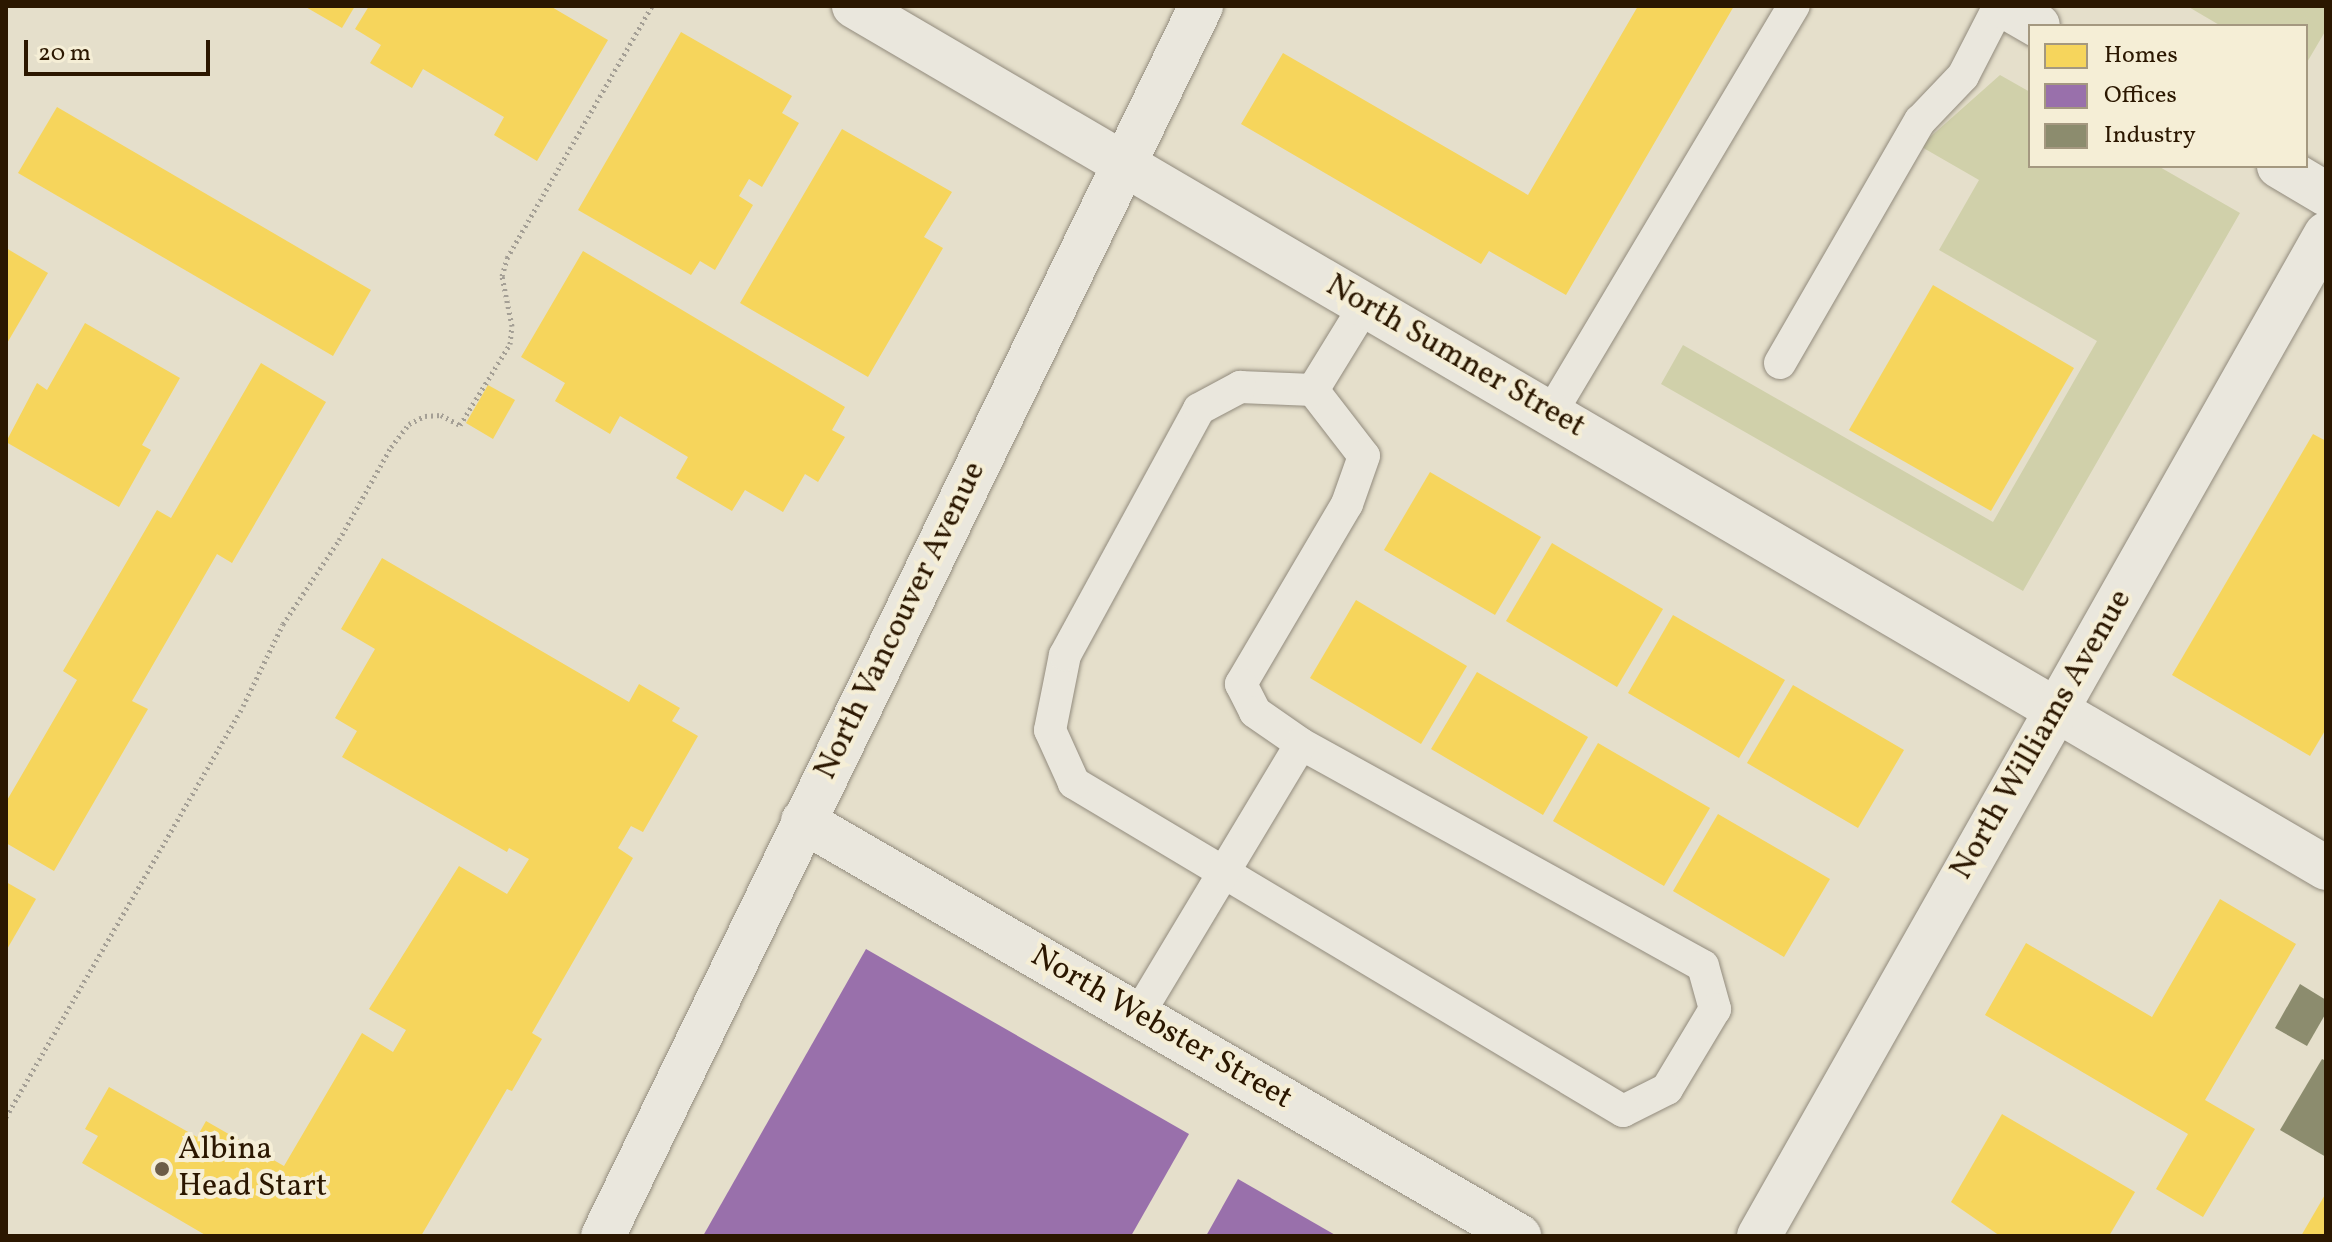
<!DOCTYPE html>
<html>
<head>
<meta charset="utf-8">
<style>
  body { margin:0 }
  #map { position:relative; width:2332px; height:1242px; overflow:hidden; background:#e5dfcb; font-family:Vollkorn,serif }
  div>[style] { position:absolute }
  .green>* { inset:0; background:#d0d0aa }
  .homes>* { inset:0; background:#f6d55c }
  .offices>* { inset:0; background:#9970ab }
  .industry>* { inset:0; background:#8c8c6e }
  .path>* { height:5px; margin-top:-2.5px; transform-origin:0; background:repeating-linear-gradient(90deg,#a49f95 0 2px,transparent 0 6px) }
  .roads { filter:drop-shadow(0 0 2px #928b7d) drop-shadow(0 0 2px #928b7d) }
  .service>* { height:32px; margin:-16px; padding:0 16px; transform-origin:16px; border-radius:16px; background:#eae7dd }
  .minor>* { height:44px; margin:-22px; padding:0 22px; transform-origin:22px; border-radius:22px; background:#eae7dd }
  .secondary>* { height:44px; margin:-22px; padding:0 22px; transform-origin:22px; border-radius:22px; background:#eae7dd }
  .dots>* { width:22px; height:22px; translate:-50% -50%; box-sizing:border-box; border:4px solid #f5eed6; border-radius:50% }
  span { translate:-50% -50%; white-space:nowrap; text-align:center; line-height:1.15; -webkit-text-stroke:8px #f5eed6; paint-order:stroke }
  .street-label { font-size:32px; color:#2b1700 }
  .poi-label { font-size:32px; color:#2b1700 }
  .left { translate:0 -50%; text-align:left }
  .frame { position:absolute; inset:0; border:8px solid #2b1700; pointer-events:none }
  .legend { position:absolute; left:2028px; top:24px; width:280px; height:144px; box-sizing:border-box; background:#f5eed6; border:2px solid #a49880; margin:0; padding:10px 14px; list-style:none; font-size:24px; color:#2b1700 }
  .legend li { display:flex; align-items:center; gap:16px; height:40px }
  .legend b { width:40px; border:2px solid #a49880 }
  .scale { position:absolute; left:24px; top:40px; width:186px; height:36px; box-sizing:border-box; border:4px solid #2b1700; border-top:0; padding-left:10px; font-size:24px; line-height:28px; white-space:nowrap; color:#2b1700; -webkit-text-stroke:6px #f5eed6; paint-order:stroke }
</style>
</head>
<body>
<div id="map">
  <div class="green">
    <div style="clip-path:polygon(2187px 6px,2326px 6px,2326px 30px,2306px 64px,2306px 26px,2221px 26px)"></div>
    <div style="clip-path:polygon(2000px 75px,2030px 92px,2030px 166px,2158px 166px,2240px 213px,2023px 591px,1661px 384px,1683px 345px,1993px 522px,2097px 341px,1939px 250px,1979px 180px,1920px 146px)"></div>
  </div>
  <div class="homes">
    <div style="clip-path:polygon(304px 6px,355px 6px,342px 28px)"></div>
    <div style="clip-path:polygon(369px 6px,550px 6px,608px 40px,537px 161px,494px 135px,504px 117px,423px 69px,412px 88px,370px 63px,381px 45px,355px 29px)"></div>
    <div style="clip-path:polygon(1638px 6px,1734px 6px,1566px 295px,1489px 251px,1481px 264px,1241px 124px,1283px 53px,1528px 195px)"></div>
    <div style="clip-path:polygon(681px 32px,792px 96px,782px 113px,799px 123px,762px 187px,749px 179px,739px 196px,753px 205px,715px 270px,700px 261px,691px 275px,578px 210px)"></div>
    <div style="clip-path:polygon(57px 107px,371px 290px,333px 356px,18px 173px)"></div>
    <div style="clip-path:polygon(842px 129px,952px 192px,924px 237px,943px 248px,868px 377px,740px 303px)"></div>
    <div style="clip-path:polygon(6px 248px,48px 273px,6px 345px)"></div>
    <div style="clip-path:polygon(583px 251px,845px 407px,832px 430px,845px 437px,818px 482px,805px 474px,783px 512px,745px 490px,732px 511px,676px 478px,688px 457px,620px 416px,610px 434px,555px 401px,565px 383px,521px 357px)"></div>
    <div style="clip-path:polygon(1933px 285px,2074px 368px,1991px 511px,1849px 430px)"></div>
    <div style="clip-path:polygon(85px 323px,180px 378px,142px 445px,151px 450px,119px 507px,6px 442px,37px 383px,47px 390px)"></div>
    <div style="clip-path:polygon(261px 363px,326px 402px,232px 563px,217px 554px,132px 701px,148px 709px,54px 871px,6px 843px,6px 802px,77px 680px,63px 671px,157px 510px,171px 518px)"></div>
    <div style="clip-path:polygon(488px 385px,515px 400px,493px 439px,466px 423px)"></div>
    <div style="clip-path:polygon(2313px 434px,2326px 441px,2326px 729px,2310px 756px,2172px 675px)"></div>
    <div style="clip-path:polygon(1430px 472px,1541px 537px,1495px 615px,1384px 550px)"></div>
    <div style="clip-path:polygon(1552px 543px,1663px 609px,1617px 687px,1506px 621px)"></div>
    <div style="clip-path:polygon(382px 558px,629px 702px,639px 684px,680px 708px,672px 721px,698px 736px,643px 832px,631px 826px,618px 848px,633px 858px,532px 1033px,542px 1039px,512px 1091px,507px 1089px,421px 1236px,207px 1236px,82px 1163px,98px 1136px,85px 1129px,109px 1087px,197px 1137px,206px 1121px,284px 1166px,362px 1033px,393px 1052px,406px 1030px,369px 1009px,459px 866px,507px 894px,529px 859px,509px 848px,507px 852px,342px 757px,357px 731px,335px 718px,375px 649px,341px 629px)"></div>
    <div style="clip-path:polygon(1356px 600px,1467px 666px,1421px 744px,1310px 678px)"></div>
    <div style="clip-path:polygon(1673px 615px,1785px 680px,1739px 758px,1628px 693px)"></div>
    <div style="clip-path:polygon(1477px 672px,1588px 737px,1543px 815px,1431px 749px)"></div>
    <div style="clip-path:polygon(1793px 685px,1904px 750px,1858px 828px,1747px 763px)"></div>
    <div style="clip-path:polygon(1598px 743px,1710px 808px,1664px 886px,1553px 821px)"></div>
    <div style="clip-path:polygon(1718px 814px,1830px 879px,1784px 957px,1673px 891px)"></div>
    <div style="clip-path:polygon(6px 882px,36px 899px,6px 951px)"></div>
    <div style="clip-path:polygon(2220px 899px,2296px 944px,2205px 1100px,2255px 1129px,2203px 1217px,2156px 1189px,2188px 1134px,1985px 1015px,2026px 943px,2152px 1017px)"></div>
    <div style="clip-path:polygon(2002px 1114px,2135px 1192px,2109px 1236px,2000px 1236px,1951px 1202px)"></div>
    <div style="clip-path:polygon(2326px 1193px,2326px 1236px,2301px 1236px)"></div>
  </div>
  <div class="offices">
    <div style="clip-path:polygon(866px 949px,1189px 1134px,1131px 1236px,703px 1236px)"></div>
    <div style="clip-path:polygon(1238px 1179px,1337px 1236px,1206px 1236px)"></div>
  </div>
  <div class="industry">
    <div style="clip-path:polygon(2300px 984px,2326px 1000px,2326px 1013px,2307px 1046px,2275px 1028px)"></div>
    <div style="clip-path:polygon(2322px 1059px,2326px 1061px,2326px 1157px,2280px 1130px)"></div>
  </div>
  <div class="path">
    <div style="left:6px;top:1117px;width:474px;rotate:-60deg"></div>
    <div style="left:243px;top:706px;width:91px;rotate:-64deg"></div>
    <div style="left:283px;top:624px;width:101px;rotate:-56.3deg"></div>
    <div style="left:339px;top:540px;width:107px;rotate:-60.8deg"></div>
    <div style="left:391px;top:447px;width:29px;rotate:-52deg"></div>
    <div style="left:409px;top:424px;width:18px;rotate:-27deg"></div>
    <div style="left:425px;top:416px;width:16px;rotate:-4deg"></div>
    <div style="left:441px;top:415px;width:21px;rotate:28deg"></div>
    <div style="left:460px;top:425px;width:95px;rotate:-58.3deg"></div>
    <div style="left:510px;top:344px;width:18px;rotate:-84deg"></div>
    <div style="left:512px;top:326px;width:51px;rotate:-101.3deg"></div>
    <div style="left:502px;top:276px;width:19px;rotate:-74deg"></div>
    <div style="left:507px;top:258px;width:291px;rotate:-60.1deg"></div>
  </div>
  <div class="roads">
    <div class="service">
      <div style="left:1780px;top:363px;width:280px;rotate:-60deg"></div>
      <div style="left:1920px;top:121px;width:62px;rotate:-46.3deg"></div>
      <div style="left:1963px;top:76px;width:79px;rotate:-62.8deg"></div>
      <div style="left:1240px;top:387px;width:73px;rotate:2.4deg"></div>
      <div style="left:1313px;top:390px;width:83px;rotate:52.3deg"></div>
      <div style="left:1364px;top:456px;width:51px;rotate:109.5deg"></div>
      <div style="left:1347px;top:504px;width:209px;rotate:120.5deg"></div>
      <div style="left:1241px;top:684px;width:31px;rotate:63deg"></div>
      <div style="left:1255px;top:712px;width:56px;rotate:34.8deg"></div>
      <div style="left:1301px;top:744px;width:459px;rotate:28.9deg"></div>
      <div style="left:1703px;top:966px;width:45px;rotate:74.4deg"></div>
      <div style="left:1715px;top:1009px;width:93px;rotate:121deg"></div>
      <div style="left:1667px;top:1089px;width:49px;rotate:153.4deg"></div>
      <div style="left:1623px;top:1111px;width:640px;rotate:-149.14deg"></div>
      <div style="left:1074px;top:783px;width:58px;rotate:-114.4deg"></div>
      <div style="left:1050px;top:730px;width:76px;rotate:-78.7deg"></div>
      <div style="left:1065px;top:655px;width:280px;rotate:-61.4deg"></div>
      <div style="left:1199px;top:409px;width:47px;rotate:-28.2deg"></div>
      <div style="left:1313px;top:390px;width:101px;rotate:-58.4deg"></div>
      <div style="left:1551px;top:413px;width:474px;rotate:-59.2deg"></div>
      <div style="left:1138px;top:1015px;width:316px;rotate:-59deg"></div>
    </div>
    <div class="minor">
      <div style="left:854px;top:6px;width:1706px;rotate:30.35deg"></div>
      <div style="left:2004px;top:6px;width:39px;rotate:30deg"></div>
      <div style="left:2279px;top:166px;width:55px;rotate:30.8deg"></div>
      <div style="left:803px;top:821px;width:828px;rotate:30.1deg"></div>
    </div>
    <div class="secondary">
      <div style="left:603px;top:1236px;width:1368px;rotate:-64.07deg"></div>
      <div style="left:1759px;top:1236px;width:1151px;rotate:-60.5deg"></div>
    </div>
  </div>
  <div class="dots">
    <div style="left:162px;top:1169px;background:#6c5d47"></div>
  </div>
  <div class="street-label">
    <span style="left:1455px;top:357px;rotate:30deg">North Sumner Street</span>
    <span style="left:901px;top:621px;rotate:-64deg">North Vancouver Avenue</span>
    <span style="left:2042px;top:735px;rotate:-60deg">North Williams Avenue</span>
    <span style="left:1161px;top:1028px;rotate:30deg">North Webster Street</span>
  </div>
  <div class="poi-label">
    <span class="left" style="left:178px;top:1169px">Albina<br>Head Start</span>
  </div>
  <div class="frame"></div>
  <ul class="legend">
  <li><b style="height:22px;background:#f6d55c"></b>Homes</li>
  <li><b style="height:22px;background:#9970ab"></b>Offices</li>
  <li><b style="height:22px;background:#8c8c6e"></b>Industry</li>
  </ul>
  <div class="scale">20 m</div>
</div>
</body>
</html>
